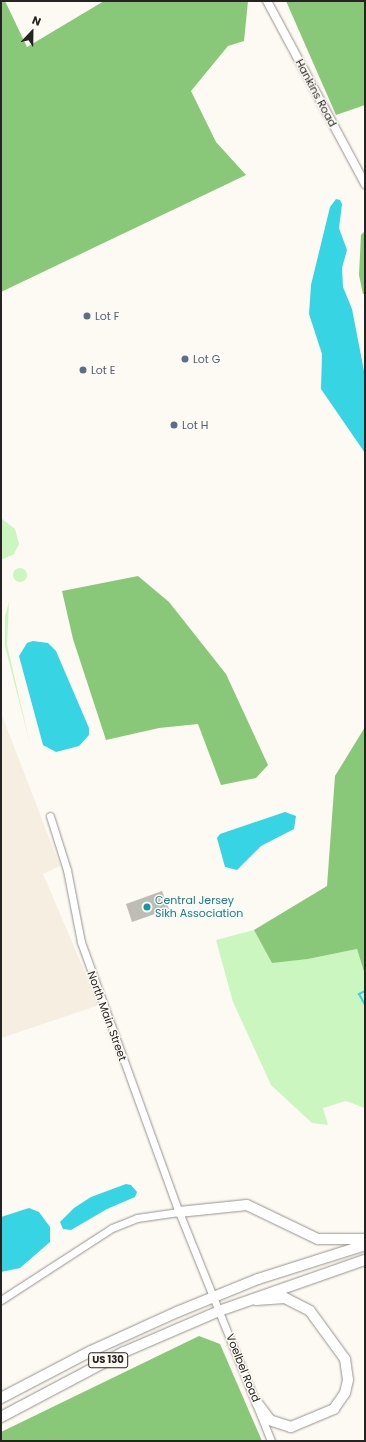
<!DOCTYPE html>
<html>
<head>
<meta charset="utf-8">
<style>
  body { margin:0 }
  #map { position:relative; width:366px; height:1442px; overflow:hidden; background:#fdf9f3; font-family:Poppins,sans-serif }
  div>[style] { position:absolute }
  .built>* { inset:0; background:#f5eee1 }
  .green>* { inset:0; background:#cbf6c0 }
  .round { border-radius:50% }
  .forest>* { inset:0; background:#8ac879 }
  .water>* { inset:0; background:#37d4e4 }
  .stream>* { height:2px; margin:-1px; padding:0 1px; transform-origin:1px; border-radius:1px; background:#37d4e4 }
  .building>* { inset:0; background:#bfbbb5 }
  .roads { filter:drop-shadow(0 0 1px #96938d) drop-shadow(0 0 1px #96938d) }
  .minor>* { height:7px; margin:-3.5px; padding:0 3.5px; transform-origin:3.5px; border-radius:3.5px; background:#fff }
  .major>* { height:8px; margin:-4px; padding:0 4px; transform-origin:4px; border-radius:4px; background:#fff }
  .highway>* { height:10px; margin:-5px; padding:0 5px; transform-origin:5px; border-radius:5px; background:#fff }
  .dots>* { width:11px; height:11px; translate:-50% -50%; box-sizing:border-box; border:2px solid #fdf9f3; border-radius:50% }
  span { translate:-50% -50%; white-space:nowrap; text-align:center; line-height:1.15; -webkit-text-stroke:3px #fdf9f3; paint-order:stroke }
  .shield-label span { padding:1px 3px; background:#fdf9f3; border:1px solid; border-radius:3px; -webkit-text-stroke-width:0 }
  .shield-label { font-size:10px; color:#252422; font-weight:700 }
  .street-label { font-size:11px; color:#252422 }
  .service-label { font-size:11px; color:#4e5e75 }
  .left { translate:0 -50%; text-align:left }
  .culture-label { font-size:11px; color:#0d838f }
  .frame { position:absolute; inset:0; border:2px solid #252422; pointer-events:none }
  .north { position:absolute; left:12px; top:12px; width:40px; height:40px; -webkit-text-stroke:3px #fdf9f3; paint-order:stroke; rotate:22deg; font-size:11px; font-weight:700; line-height:16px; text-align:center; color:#252422 }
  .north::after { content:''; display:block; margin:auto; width:14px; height:18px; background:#252422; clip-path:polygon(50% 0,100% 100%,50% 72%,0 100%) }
</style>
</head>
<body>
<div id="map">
  <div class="built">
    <div style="clip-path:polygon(1px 713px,60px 866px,43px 874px,99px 1005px,1px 1038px)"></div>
  </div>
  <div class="green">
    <div style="clip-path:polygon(1px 518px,15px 529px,19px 544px,14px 554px,1px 560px)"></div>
    <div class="round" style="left:13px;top:568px;width:14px;height:14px"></div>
    <div style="clip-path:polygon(9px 602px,7px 645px,30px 744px,5px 646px,5px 616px)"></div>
    <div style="clip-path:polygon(254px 930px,272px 962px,308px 959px,357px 949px,365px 975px,365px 1108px,346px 1101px,323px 1108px,328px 1125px,312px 1123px,271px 1085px,233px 1002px,216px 940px)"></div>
  </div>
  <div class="forest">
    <div style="clip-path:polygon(1px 1px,5px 1px,27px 47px,104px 1px,248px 1px,244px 41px,228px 46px,191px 91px,216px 142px,246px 175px,1px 292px)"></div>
    <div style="clip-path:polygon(286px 1px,365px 1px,365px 105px,336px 115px)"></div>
    <div style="clip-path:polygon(365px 231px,365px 294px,363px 294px,359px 275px,361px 235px)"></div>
    <div style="clip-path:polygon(138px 576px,169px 602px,226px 674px,268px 765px,256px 778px,221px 785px,198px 724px,159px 728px,106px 740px,73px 639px,62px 591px)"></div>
    <div style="clip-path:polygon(365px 727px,365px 975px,357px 949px,308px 959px,272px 963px,254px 930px,327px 886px,335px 776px)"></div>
    <div style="clip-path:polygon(199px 1336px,220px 1344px,262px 1441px,1px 1441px,1px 1432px)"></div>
  </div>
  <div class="water">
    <div style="clip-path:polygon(336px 199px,340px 200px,342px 204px,339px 228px,347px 250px,342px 268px,343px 287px,352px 309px,365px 376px,365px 453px,321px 389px,322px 354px,309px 314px,311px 285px,330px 207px)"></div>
    <div style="clip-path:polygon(33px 641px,48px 643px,56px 651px,89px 728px,89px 735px,79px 746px,56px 752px,43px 745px,19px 656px,27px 643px)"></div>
    <div style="clip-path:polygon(285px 812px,296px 816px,294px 829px,261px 846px,237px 870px,225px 867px,217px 838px,220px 834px)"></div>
    <div style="clip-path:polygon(126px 1184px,131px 1185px,137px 1192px,135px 1197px,107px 1209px,71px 1230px,63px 1229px,60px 1222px,74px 1208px,91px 1197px)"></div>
    <div style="clip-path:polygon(29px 1208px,39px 1212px,50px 1227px,50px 1242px,20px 1268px,1px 1272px,1px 1217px)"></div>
  </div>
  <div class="stream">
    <div style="left:365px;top:991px;width:7px;rotate:153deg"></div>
    <div style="left:359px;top:994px;width:13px;rotate:61deg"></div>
  </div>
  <div class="building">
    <div style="clip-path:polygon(162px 891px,169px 909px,132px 922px,126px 904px)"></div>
  </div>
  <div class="roads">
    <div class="minor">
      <div style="left:50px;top:816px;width:57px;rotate:72.5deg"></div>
      <div style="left:67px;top:870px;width:73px;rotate:79deg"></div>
      <div style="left:81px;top:942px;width:287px;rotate:70.1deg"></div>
      <div style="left:179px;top:1212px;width:247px;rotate:68.1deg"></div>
      <div style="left:1px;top:1300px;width:132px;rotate:-33deg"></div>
      <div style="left:112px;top:1228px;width:27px;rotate:-22deg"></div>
      <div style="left:137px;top:1218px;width:42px;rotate:-8.1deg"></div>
    </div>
    <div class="major">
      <div style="left:267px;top:1px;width:208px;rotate:61.8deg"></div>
    </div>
    <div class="highway">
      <div style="left:179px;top:1212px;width:68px;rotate:-5.9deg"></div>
      <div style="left:247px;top:1205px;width:79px;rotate:25.6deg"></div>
      <div style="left:318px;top:1239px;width:47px"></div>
      <div style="left:256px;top:1300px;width:29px;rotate:-4deg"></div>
      <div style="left:285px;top:1298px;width:28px;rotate:27deg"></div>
      <div style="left:310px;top:1311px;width:59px;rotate:53.9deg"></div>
      <div style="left:345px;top:1359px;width:21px;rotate:82deg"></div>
      <div style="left:348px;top:1380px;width:13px;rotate:103deg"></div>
      <div style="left:345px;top:1393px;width:19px;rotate:125deg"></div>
      <div style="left:334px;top:1409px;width:47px;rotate:157.3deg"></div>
      <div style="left:291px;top:1427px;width:22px;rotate:-162deg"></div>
      <div style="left:270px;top:1420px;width:21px;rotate:-127deg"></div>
      <div style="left:1px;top:1398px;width:102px;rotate:-27.6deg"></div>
      <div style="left:91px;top:1351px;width:94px;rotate:-24.4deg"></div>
      <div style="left:177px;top:1312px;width:87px;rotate:-22.2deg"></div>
      <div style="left:258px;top:1279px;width:112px;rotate:-17.6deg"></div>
      <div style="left:1px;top:1417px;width:139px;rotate:-27.9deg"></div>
      <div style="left:124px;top:1352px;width:103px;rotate:-23.3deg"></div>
      <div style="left:219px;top:1311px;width:155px;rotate:-19.3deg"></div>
    </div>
  </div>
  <div class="dots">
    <div style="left:87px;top:316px;background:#5c6f8a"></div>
    <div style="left:185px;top:359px;background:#5c6f8a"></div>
    <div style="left:83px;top:370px;background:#5c6f8a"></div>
    <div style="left:174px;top:425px;background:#5c6f8a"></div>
    <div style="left:147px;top:907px;background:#0f9aa8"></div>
  </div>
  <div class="shield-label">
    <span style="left:108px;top:1360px">US 130</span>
  </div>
  <div class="street-label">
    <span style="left:316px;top:93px;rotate:62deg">Hankins Road</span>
    <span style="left:107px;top:1016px;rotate:70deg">North Main Street</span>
    <span style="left:243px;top:1368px;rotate:68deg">Voelbel Road</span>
  </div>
  <div class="service-label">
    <span class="left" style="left:95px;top:316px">Lot F</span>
    <span class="left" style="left:193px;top:359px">Lot G</span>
    <span class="left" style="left:91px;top:370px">Lot E</span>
    <span class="left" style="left:182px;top:425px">Lot H</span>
  </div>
  <div class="culture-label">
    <span class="left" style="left:155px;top:907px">Central Jersey<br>Sikh Association</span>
  </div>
  <div class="frame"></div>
  <div class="north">N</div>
</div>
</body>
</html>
